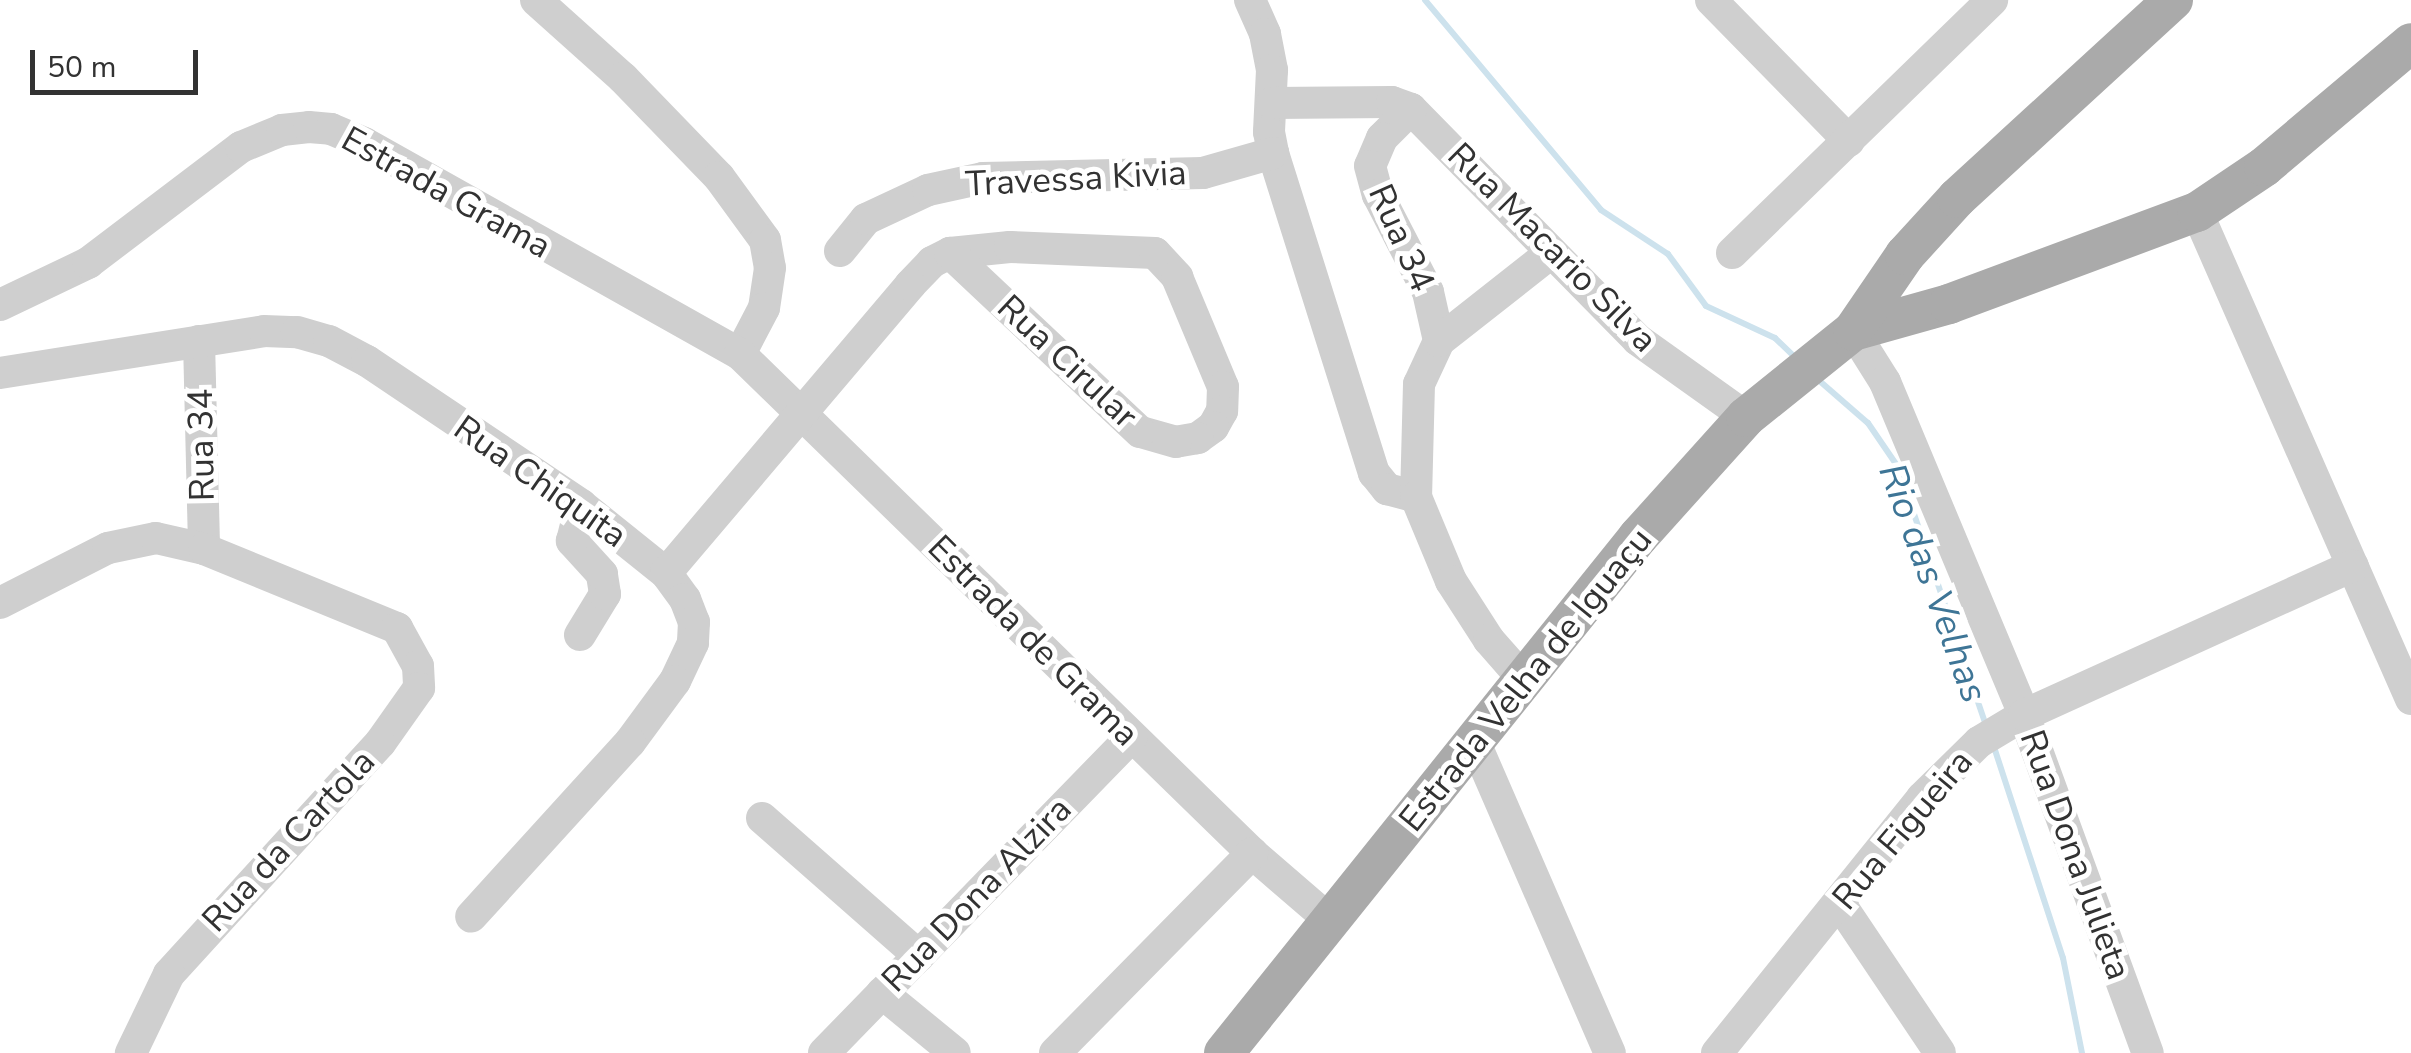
<!DOCTYPE html>
<html>
<head>
<meta charset="utf-8">
<style>
  body { margin:0 }
  #map { position:relative; width:2411px; height:1053px; overflow:hidden; background:#fff; font-family:"Nunito Sans",sans-serif }
  div>[style] { position:absolute }
  .stream>* { height:6px; margin:-3px; padding:0 3px; transform-origin:3px; border-radius:3px; background:#cde2ed }
  .minor>* { height:32px; margin:-16px; padding:0 16px; transform-origin:16px; border-radius:16px; background:#cfcfcf }
  .major>* { height:40px; margin:-20px; padding:0 20px; transform-origin:20px; border-radius:20px; background:#aaa }
  span { translate:-50% -50%; white-space:nowrap; text-align:center; line-height:1.15; -webkit-text-stroke:10px #fff; paint-order:stroke }
  .street-label { font-size:35px; color:#323232 }
  .water-label { font-size:38px; color:#3e7596; font-style:italic }
  .scale { position:absolute; left:30px; top:50px; width:168px; height:45px; box-sizing:border-box; border:5px solid #323232; border-top:0; padding-left:12px; font-size:30px; line-height:35px; white-space:nowrap; color:#323232; -webkit-text-stroke:8px #fff; paint-order:stroke }
</style>
</head>
<body>
<div id="map">
  <div class="stream">
    <div style="left:1425px;top:0;width:274px;rotate:50deg"></div>
    <div style="left:1601px;top:210px;width:80px;rotate:33.3deg"></div>
    <div style="left:1668px;top:254px;width:64px;rotate:53.8deg"></div>
    <div style="left:1706px;top:306px;width:76px;rotate:24.9deg"></div>
    <div style="left:1775px;top:338px;width:28px;rotate:44deg"></div>
    <div style="left:1815px;top:377px;width:70px;rotate:41deg"></div>
    <div style="left:1868px;top:423px;width:53px;rotate:55.7deg"></div>
    <div style="left:1898px;top:467px;width:274px;rotate:71.2deg"></div>
    <div style="left:1994px;top:747px;width:222px;rotate:71.9deg"></div>
    <div style="left:2063px;top:958px;width:97px;rotate:78.7deg"></div>
  </div>
  <div class="minor">
    <div style="left:536px;top:0;width:117px;rotate:41.9deg"></div>
    <div style="left:623px;top:78px;width:138px;rotate:45.9deg"></div>
    <div style="left:719px;top:177px;width:78px;rotate:53.9deg"></div>
    <div style="left:765px;top:240px;width:28px;rotate:80deg"></div>
    <div style="left:770px;top:268px;width:40px;rotate:98.5deg"></div>
    <div style="left:764px;top:308px;width:52px;rotate:117.6deg"></div>
    <div style="left:1250px;top:0;width:37px;rotate:66deg"></div>
    <div style="left:1265px;top:34px;width:37px;rotate:79deg"></div>
    <div style="left:1272px;top:70px;width:62px;rotate:92.8deg"></div>
    <div style="left:1269px;top:132px;width:21px;rotate:79deg"></div>
    <div style="left:1273px;top:153px;width:336px;rotate:72.5deg"></div>
    <div style="left:1374px;top:473px;width:21px;rotate:51deg"></div>
    <div style="left:1387px;top:489px;width:30px;rotate:15deg"></div>
    <div style="left:1711px;top:0;width:197px;rotate:45.6deg"></div>
    <div style="left:1272px;top:103px;width:120px;rotate:-0.5deg"></div>
    <div style="left:1392px;top:102px;width:20px;rotate:20deg"></div>
    <div style="left:1411px;top:109px;width:324px;rotate:45.5deg"></div>
    <div style="left:1638px;top:340px;width:133px;rotate:35.5deg"></div>
    <div style="left:1411px;top:109px;width:41px;rotate:135deg"></div>
    <div style="left:1382px;top:138px;width:30px;rotate:113deg"></div>
    <div style="left:1370px;top:166px;width:30px;rotate:75deg"></div>
    <div style="left:1378px;top:195px;width:109px;rotate:62.7deg"></div>
    <div style="left:1428px;top:292px;width:50px;rotate:77.3deg"></div>
    <div style="left:1439px;top:341px;width:47px;rotate:114.9deg"></div>
    <div style="left:1419px;top:384px;width:113px;rotate:91.5deg"></div>
    <div style="left:1416px;top:497px;width:91px;rotate:67.4deg"></div>
    <div style="left:1451px;top:581px;width:70px;rotate:57.2deg"></div>
    <div style="left:1489px;top:640px;width:55px;rotate:48.7deg"></div>
    <div style="left:2197px;top:212px;width:532px;rotate:66.28deg"></div>
    <div style="left:840px;top:251px;width:41px;rotate:-50.9deg"></div>
    <div style="left:866px;top:219px;width:68px;rotate:-25.1deg"></div>
    <div style="left:928px;top:190px;width:56px;rotate:-12.3deg"></div>
    <div style="left:983px;top:178px;width:220px;rotate:-1.3deg"></div>
    <div style="left:1203px;top:173px;width:73px;rotate:-15.9deg"></div>
    <div style="left:1732px;top:253px;width:363px;rotate:-44.2deg"></div>
    <div style="left:0;top:305px;width:98px;rotate:-25.5deg"></div>
    <div style="left:88px;top:263px;width:192px;rotate:-37.2deg"></div>
    <div style="left:241px;top:147px;width:44px;rotate:-22.5deg"></div>
    <div style="left:282px;top:130px;width:27px;rotate:-6deg"></div>
    <div style="left:309px;top:127px;width:22px;rotate:5deg"></div>
    <div style="left:331px;top:129px;width:36px;rotate:23deg"></div>
    <div style="left:364px;top:143px;width:431px;rotate:29.3deg"></div>
    <div style="left:740px;top:354px;width:715px;rotate:44.26deg"></div>
    <div style="left:1252px;top:853px;width:106px;rotate:40.8deg"></div>
    <div style="left:1853px;top:331px;width:60px;rotate:57.9deg"></div>
    <div style="left:1885px;top:382px;width:361px;rotate:67.3deg"></div>
    <div style="left:2024px;top:715px;width:360px;rotate:69.9deg"></div>
    <div style="left:199px;top:341px;width:208px;rotate:88.6deg"></div>
    <div style="left:1439px;top:341px;width:142px;rotate:-38.2deg"></div>
    <div style="left:0;top:373px;width:267px;rotate:-9deg"></div>
    <div style="left:264px;top:331px;width:33px;rotate:2deg"></div>
    <div style="left:297px;top:332px;width:33px;rotate:16deg"></div>
    <div style="left:329px;top:341px;width:43px;rotate:27.8deg"></div>
    <div style="left:367px;top:361px;width:258px;rotate:33.9deg"></div>
    <div style="left:581px;top:505px;width:109px;rotate:38.7deg"></div>
    <div style="left:666px;top:573px;width:32px;rotate:54deg"></div>
    <div style="left:685px;top:599px;width:25px;rotate:69deg"></div>
    <div style="left:694px;top:622px;width:21px;rotate:93deg"></div>
    <div style="left:693px;top:643px;width:42px;rotate:115.3deg"></div>
    <div style="left:675px;top:681px;width:76px;rotate:126.4deg"></div>
    <div style="left:630px;top:742px;width:236px;rotate:132.3deg"></div>
    <div style="left:666px;top:573px;width:377px;rotate:-49.7deg"></div>
    <div style="left:910px;top:285px;width:32px;rotate:-46deg"></div>
    <div style="left:932px;top:262px;width:20px;rotate:-27deg"></div>
    <div style="left:950px;top:253px;width:60px;rotate:-5.7deg"></div>
    <div style="left:1010px;top:247px;width:145px;rotate:2.4deg"></div>
    <div style="left:1155px;top:253px;width:33px;rotate:47deg"></div>
    <div style="left:1177px;top:277px;width:119px;rotate:67.3deg"></div>
    <div style="left:1223px;top:387px;width:24px;rotate:92deg"></div>
    <div style="left:1222px;top:411px;width:18px;rotate:119deg"></div>
    <div style="left:1213px;top:427px;width:19px;rotate:144deg"></div>
    <div style="left:1198px;top:438px;width:22px;rotate:170deg"></div>
    <div style="left:1176px;top:442px;width:37px;rotate:-164deg"></div>
    <div style="left:1140px;top:432px;width:261px;rotate:-136.7deg"></div>
    <div style="left:0;top:603px;width:121px;rotate:-27deg"></div>
    <div style="left:108px;top:548px;width:49px;rotate:-11.8deg"></div>
    <div style="left:156px;top:538px;width:49px;rotate:12.9deg"></div>
    <div style="left:204px;top:549px;width:209px;rotate:22.3deg"></div>
    <div style="left:397px;top:628px;width:43px;rotate:61.1deg"></div>
    <div style="left:418px;top:666px;width:22px;rotate:87deg"></div>
    <div style="left:419px;top:688px;width:67px;rotate:125.3deg"></div>
    <div style="left:380px;top:743px;width:313px;rotate:132.4deg"></div>
    <div style="left:169px;top:974px;width:88px;rotate:115.7deg"></div>
    <div style="left:580px;top:635px;width:48px;rotate:-58.6deg"></div>
    <div style="left:605px;top:594px;width:20px;rotate:-99deg"></div>
    <div style="left:602px;top:574px;width:45px;rotate:-132.3deg"></div>
    <div style="left:572px;top:541px;width:37px;rotate:-76deg"></div>
    <div style="left:1475px;top:743px;width:338px;rotate:66.5deg"></div>
    <div style="left:762px;top:818px;width:209px;rotate:41.3deg"></div>
    <div style="left:1840px;top:904px;width:179px;rotate:56.1deg"></div>
    <div style="left:882px;top:993px;width:94px;rotate:39.4deg"></div>
    <div style="left:824px;top:1053px;width:441px;rotate:-45.8deg"></div>
    <div style="left:1055px;top:1053px;width:281px;rotate:-45.4deg"></div>
    <div style="left:1717px;top:1053px;width:327px;rotate:-51.2deg"></div>
    <div style="left:1922px;top:798px;width:80px;rotate:-44.5deg"></div>
    <div style="left:1979px;top:742px;width:52px;rotate:-31deg"></div>
    <div style="left:2024px;top:715px;width:361px;rotate:-24.4deg"></div>
  </div>
  <div class="major">
    <div style="left:1853px;top:331px;width:100px;rotate:-15.7deg"></div>
    <div style="left:1949px;top:304px;width:265px;rotate:-20.4deg"></div>
    <div style="left:2197px;top:212px;width:81px;rotate:-33.9deg"></div>
    <div style="left:2264px;top:167px;width:192px;rotate:-40.1deg"></div>
    <div style="left:1224px;top:1053px;width:662px;rotate:-51.26deg"></div>
    <div style="left:1638px;top:537px;width:161px;rotate:-48deg"></div>
    <div style="left:1746px;top:417px;width:137px;rotate:-38.8deg"></div>
    <div style="left:1853px;top:331px;width:92px;rotate:-55.6deg"></div>
    <div style="left:1905px;top:255px;width:77px;rotate:-47.6deg"></div>
    <div style="left:1957px;top:198px;width:293px;rotate:-42.5deg"></div>
  </div>
  <div class="street-label">
    <span style="left:1076px;top:179px;rotate:-3deg">Travessa Kivia</span>
    <span style="left:446px;top:193px;rotate:29deg">Estrada Grama</span>
    <span style="left:1401px;top:238px;rotate:66deg">Rua 34</span>
    <span style="left:1552px;top:248px;rotate:45deg">Rua Macario Silva</span>
    <span style="left:1067px;top:362px;rotate:43deg">Rua Cirular</span>
    <span style="left:202px;top:445px;rotate:-91deg">Rua 34</span>
    <span style="left:540px;top:482px;rotate:35deg">Rua Chiquita</span>
    <span style="left:1033px;top:641px;rotate:45deg">Estrada de Grama</span>
    <span style="left:1526px;top:680px;rotate:-51deg">Estrada Velha de Iguaçu</span>
    <span style="left:1903px;top:830px;rotate:-50deg">Rua Figueira</span>
    <span style="left:289px;top:841px;rotate:-47deg">Rua da Cartola</span>
    <span style="left:2075px;top:855px;rotate:70deg">Rua Dona Julieta</span>
    <span style="left:977px;top:895px;rotate:-46deg">Rua Dona Alzira</span>
  </div>
  <div class="water-label">
    <span style="left:1933px;top:583px;rotate:70deg">Rio das Velhas</span>
  </div>
  <div class="scale">50 m</div>
</div>
</body>
</html>
